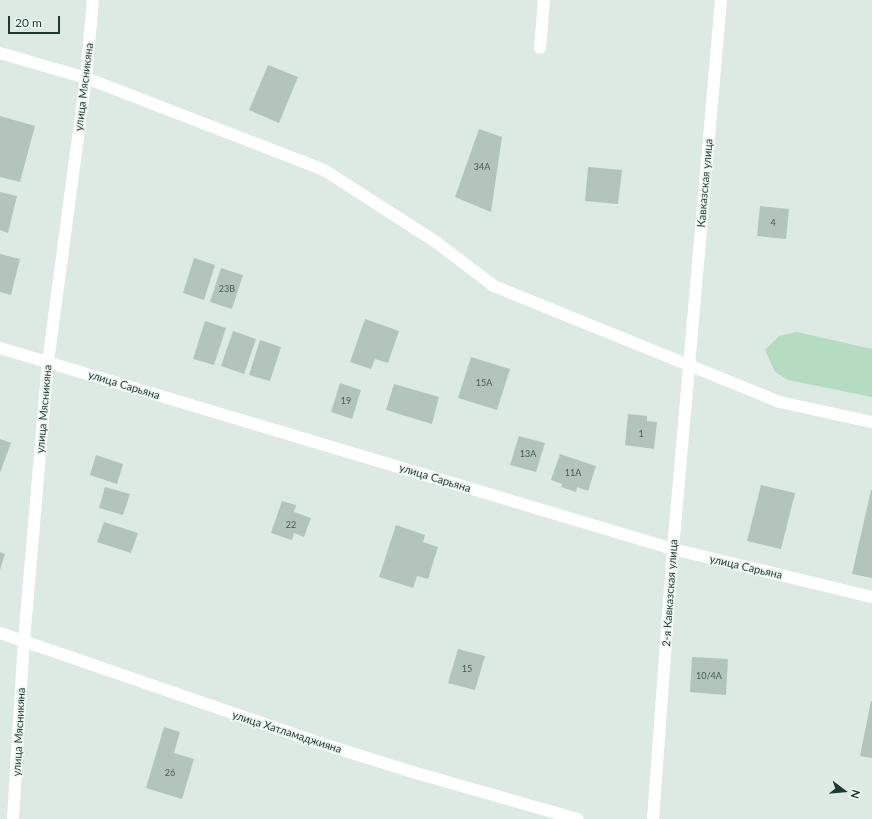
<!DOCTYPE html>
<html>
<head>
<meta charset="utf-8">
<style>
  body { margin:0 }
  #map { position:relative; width:872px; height:819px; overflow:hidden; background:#ddeae4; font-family:Lato,sans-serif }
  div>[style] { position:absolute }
  .green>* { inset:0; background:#b5dcc0 }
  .building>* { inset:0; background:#b3c4bd }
  .minor>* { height:12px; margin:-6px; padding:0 6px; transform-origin:6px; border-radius:6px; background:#fff }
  span { translate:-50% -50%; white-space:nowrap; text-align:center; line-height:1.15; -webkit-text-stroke:3px #eef6f2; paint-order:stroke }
  .number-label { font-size:9px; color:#445c56 }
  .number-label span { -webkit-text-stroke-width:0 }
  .street-label { font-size:11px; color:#1f3933 }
  .north { position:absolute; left:824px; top:771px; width:40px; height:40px; -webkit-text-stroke:3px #eef6f2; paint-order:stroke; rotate:106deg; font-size:11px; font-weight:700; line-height:16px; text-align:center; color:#1f3933 }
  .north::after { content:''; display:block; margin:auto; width:14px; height:18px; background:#1f3933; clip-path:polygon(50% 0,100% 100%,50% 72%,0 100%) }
  .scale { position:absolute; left:8px; top:16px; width:52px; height:18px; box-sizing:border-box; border:2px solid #1f3933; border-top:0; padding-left:5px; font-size:12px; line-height:14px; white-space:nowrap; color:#1f3933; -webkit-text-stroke:3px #eef6f2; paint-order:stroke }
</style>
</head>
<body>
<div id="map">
  <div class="green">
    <div style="clip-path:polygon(797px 332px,872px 349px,872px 397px,788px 380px,775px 372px,765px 350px,779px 336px)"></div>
  </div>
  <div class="building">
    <div style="clip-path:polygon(268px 65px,298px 77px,279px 123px,249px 110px)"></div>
    <div style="clip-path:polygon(0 116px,35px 126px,20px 182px,0 177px)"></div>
    <div style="clip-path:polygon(479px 129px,502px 137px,491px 212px,455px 197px)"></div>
    <div style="clip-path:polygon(588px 167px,622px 170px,618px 204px,585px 201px)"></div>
    <div style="clip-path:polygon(0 192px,17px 196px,8px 233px,0 230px)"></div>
    <div style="clip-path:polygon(760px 206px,789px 209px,786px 239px,757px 236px)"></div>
    <div style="clip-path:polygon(0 254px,20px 259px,11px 295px,0 292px)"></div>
    <div style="clip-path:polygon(194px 258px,215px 265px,204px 300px,183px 293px)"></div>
    <div style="clip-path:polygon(221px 268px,243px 275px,232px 309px,210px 302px)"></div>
    <div style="clip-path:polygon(365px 319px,399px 331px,388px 363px,375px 359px,371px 369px,350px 362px)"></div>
    <div style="clip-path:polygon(205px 321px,226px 328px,214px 365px,193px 359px)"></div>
    <div style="clip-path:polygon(233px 331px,256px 339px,244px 374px,221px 366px)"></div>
    <div style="clip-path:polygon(260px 340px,281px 347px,270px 381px,249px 375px)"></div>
    <div style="clip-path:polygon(471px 357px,510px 369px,497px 410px,458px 398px)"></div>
    <div style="clip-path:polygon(340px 383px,361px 390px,352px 419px,331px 412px)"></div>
    <div style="clip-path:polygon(394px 384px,439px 397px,432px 424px,386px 410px)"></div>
    <div style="clip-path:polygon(628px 414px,647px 416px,647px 421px,657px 422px,654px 449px,625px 445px)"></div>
    <div style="clip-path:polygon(519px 436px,545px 443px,536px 472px,510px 465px)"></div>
    <div style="clip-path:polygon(0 439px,11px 443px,0 473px)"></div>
    <div style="clip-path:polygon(560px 454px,596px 466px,588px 491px,577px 487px,576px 492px,561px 487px,562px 484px,551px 480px)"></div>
    <div style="clip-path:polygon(96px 455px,123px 464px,117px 484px,90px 475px)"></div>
    <div style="clip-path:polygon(761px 485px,795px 493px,781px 549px,747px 541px)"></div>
    <div style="clip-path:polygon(105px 487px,130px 494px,123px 515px,99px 508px)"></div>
    <div style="clip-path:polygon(871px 490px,872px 490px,872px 578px,852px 574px)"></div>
    <div style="clip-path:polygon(282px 501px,296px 505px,294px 512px,311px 518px,304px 537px,294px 533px,292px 540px,271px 533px)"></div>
    <div style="clip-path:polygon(104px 522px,138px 533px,131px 553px,97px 542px)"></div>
    <div style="clip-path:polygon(396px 525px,425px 535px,423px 542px,438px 547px,428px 579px,417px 576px,413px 588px,379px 577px)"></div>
    <div style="clip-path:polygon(0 552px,5px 554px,0 570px)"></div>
    <div style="clip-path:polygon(458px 649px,485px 656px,475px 690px,448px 683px)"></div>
    <div style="clip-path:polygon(692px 657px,728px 659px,726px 695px,690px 692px)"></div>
    <div style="clip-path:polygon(871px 701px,872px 701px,872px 758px,860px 756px)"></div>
    <div style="clip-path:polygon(164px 727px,180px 732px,174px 753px,194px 759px,182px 799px,146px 788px)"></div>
  </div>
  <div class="minor">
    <div style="left:540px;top:48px;width:48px;rotate:-85.2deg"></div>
    <div style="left:0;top:53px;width:90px;rotate:16.2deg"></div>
    <div style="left:86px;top:78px;width:255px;rotate:21.1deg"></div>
    <div style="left:324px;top:170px;width:133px;rotate:32.7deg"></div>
    <div style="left:436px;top:242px;width:73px;rotate:37.2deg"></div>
    <div style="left:494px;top:286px;width:309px;rotate:22.1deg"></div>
    <div style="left:780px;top:402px;width:94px;rotate:12.3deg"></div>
    <div style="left:0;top:348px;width:702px;rotate:16.63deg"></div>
    <div style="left:673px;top:549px;width:205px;rotate:13.6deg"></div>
    <div style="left:0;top:633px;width:338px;rotate:19deg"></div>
    <div style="left:320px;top:743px;width:101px;rotate:17.4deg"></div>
    <div style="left:416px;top:773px;width:168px;rotate:15.9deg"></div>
    <div style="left:13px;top:819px;width:178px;rotate:-86.5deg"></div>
    <div style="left:24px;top:641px;width:280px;rotate:-85.1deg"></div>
    <div style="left:48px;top:362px;width:287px;rotate:-82.4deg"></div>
    <div style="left:86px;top:78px;width:78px;rotate:-84.9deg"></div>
    <div style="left:653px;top:819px;width:271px;rotate:-85.8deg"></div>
    <div style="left:673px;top:549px;width:551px;rotate:-85deg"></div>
  </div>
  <div class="number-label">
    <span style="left:482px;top:167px">34А</span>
    <span style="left:773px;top:223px">4</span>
    <span style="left:227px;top:289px">23В</span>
    <span style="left:484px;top:383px">15А</span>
    <span style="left:346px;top:401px">19</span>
    <span style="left:641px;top:434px">1</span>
    <span style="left:528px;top:454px">13А</span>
    <span style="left:573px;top:473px">11А</span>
    <span style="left:291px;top:525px">22</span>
    <span style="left:467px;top:669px">15</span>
    <span style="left:709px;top:676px">10/4А</span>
    <span style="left:170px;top:773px">26</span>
  </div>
  <div class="street-label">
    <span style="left:84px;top:87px;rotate:-83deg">улица Мясникяна</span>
    <span style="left:705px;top:183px;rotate:-85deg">Кавказская улица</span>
    <span style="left:124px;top:385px;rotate:17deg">улица Сарьяна</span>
    <span style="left:44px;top:409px;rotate:-85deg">улица Мясникяна</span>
    <span style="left:435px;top:478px;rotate:17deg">улица Сарьяна</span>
    <span style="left:746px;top:567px;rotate:13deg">улица Сарьяна</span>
    <span style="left:670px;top:593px;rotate:-86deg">2-я Кавказская улица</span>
    <span style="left:19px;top:732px;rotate:-87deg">улица Мясникяна</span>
    <span style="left:287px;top:732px;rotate:18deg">улица Хатламаджияна</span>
  </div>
  <div class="north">N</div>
  <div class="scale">20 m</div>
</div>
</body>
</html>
